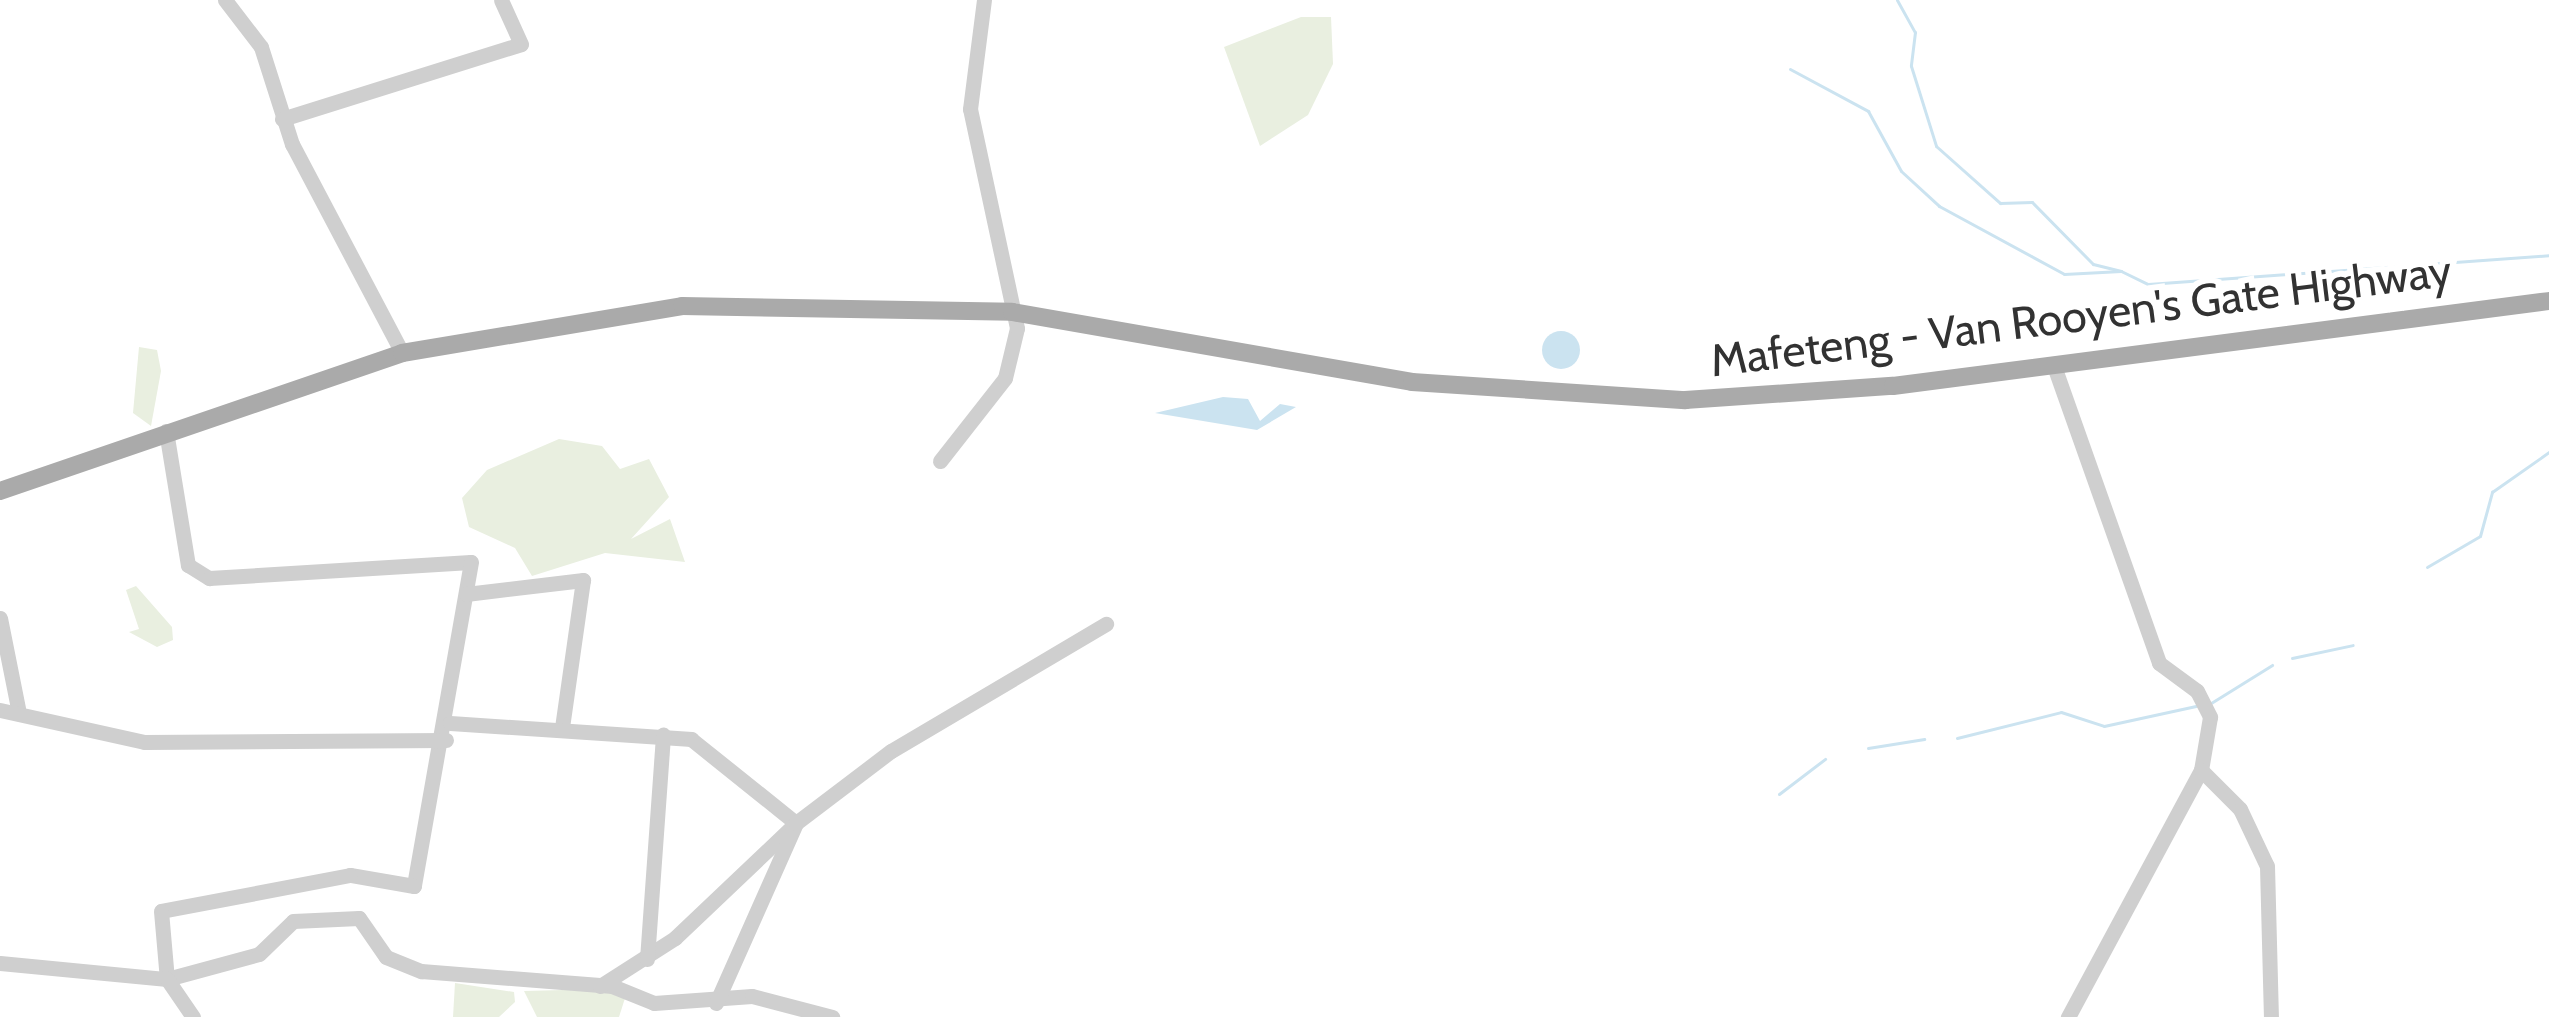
<!DOCTYPE html>
<html>
<head>
<meta charset="utf-8">
<style>
  body { margin:0 }
  #map { position:relative; width:2549px; height:1017px; overflow:hidden; background:#fff; font-family:Cabin,sans-serif }
  div>[style] { position:absolute }
  .green>* { inset:0; background:#e9efe0 }
  .water>* { inset:0; background:#cbe3f0 }
  .round { border-radius:50% }
  .stream>* { height:3px; margin:-1.5px; padding:0 1.5px; transform-origin:1.5px; border-radius:1.5px; background:#cbe3f0 }
  .minor>* { height:15px; margin:-7.5px; padding:0 7.5px; transform-origin:7.5px; border-radius:7.5px; background:#cfcfcf }
  .major>* { height:18px; margin:-9px; padding:0 9px; transform-origin:9px; border-radius:9px; background:#aaa }
  span { translate:-50% -50%; white-space:nowrap; text-align:center; line-height:1.15; -webkit-text-stroke:12px #fff; paint-order:stroke }
  .street-label { font-size:45px; color:#323232 }
</style>
</head>
<body>
<div id="map">
  <div class="green">
    <div style="clip-path:polygon(1301px 17px,1331px 17px,1333px 64px,1308px 115px,1260px 146px,1224px 47px)"></div>
    <div style="clip-path:polygon(139px 347px,157px 350px,161px 371px,151px 426px,133px 413px)"></div>
    <div style="clip-path:polygon(559px 439px,602px 446px,620px 469px,649px 459px,669px 497px,631px 539px,670px 519px,685px 562px,605px 553px,532px 576px,515px 548px,469px 527px,462px 498px,487px 470px)"></div>
    <div style="clip-path:polygon(136px 586px,172px 627px,173px 640px,157px 647px,129px 632px,139px 629px,126px 590px)"></div>
    <div style="clip-path:polygon(455px 983px,514px 992px,515px 1002px,499px 1017px,453px 1017px)"></div>
    <div style="clip-path:polygon(602px 989px,626px 995px,619px 1017px,537px 1017px,524px 991px)"></div>
  </div>
  <div class="water">
    <div class="round" style="left:1542px;top:331px;width:38px;height:38px"></div>
    <div style="clip-path:polygon(1223px 397px,1248px 399px,1260px 421px,1280px 404px,1296px 407px,1257px 430px,1155px 413px)"></div>
  </div>
  <div class="stream">
    <div style="left:1897px;top:0;width:37px;rotate:61deg"></div>
    <div style="left:1915px;top:32px;width:34px;rotate:97deg"></div>
    <div style="left:1911px;top:66px;width:84px;rotate:72.6deg"></div>
    <div style="left:1936px;top:146px;width:86px;rotate:41.7deg"></div>
    <div style="left:2000px;top:203px;width:32px;rotate:-2deg"></div>
    <div style="left:2032px;top:202px;width:87px;rotate:45.5deg"></div>
    <div style="left:2093px;top:264px;width:29px;rotate:14deg"></div>
    <div style="left:1790px;top:69px;width:89px;rotate:28.3deg"></div>
    <div style="left:1868px;top:111px;width:68px;rotate:61.2deg"></div>
    <div style="left:1901px;top:171px;width:52px;rotate:42.6deg"></div>
    <div style="left:1939px;top:206px;width:142px;rotate:28.5deg"></div>
    <div style="left:2064px;top:274px;width:57px;rotate:-3deg"></div>
    <div style="left:2121px;top:271px;width:30px;rotate:26deg"></div>
    <div style="left:2148px;top:284px;width:402px;rotate:-4.1deg"></div>
    <div style="left:2427px;top:567px;width:61px;rotate:-30.3deg"></div>
    <div style="left:2480px;top:536px;width:46px;rotate:-74.7deg"></div>
    <div style="left:2492px;top:492px;width:70px;rotate:-35.1deg"></div>
    <div style="left:2292px;top:658px;width:62px;rotate:-12deg"></div>
    <div style="left:2211px;top:703px;width:72px;rotate:-31.9deg"></div>
    <div style="left:1957px;top:738px;width:107px;rotate:-14deg"></div>
    <div style="left:2061px;top:712px;width:45px;rotate:18deg"></div>
    <div style="left:2104px;top:726px;width:94px;rotate:-12.3deg"></div>
    <div style="left:1868px;top:748px;width:57px;rotate:-9.1deg"></div>
    <div style="left:1779px;top:794px;width:58px;rotate:-37.3deg"></div>
  </div>
  <div class="minor">
    <div style="left:225px;top:0;width:59px;rotate:52.5deg"></div>
    <div style="left:261px;top:47px;width:102px;rotate:72.3deg"></div>
    <div style="left:292px;top:144px;width:236px;rotate:62.2deg"></div>
    <div style="left:282px;top:119px;width:250px;rotate:-17.4deg"></div>
    <div style="left:521px;top:44px;width:48px;rotate:-114.4deg"></div>
    <div style="left:2054px;top:366px;width:315px;rotate:70.5deg"></div>
    <div style="left:2159px;top:663px;width:47px;rotate:36.4deg"></div>
    <div style="left:2197px;top:691px;width:29px;rotate:63deg"></div>
    <div style="left:2210px;top:717px;width:54px;rotate:99.6deg"></div>
    <div style="left:2201px;top:770px;width:281px;rotate:118.3deg"></div>
    <div style="left:166px;top:431px;width:136px;rotate:80.7deg"></div>
    <div style="left:188px;top:565px;width:25px;rotate:32deg"></div>
    <div style="left:209px;top:578px;width:262px;rotate:-3.5deg"></div>
    <div style="left:471px;top:562px;width:329px;rotate:100deg"></div>
    <div style="left:414px;top:886px;width:65px;rotate:-170.2deg"></div>
    <div style="left:350px;top:875px;width:192px;rotate:169.2deg"></div>
    <div style="left:161px;top:911px;width:68px;rotate:85deg"></div>
    <div style="left:167px;top:979px;width:95px;rotate:-15.2deg"></div>
    <div style="left:259px;top:954px;width:47px;rotate:-44.1deg"></div>
    <div style="left:293px;top:921px;width:66px;rotate:-2.6deg"></div>
    <div style="left:359px;top:918px;width:47px;rotate:55.3deg"></div>
    <div style="left:386px;top:957px;width:38px;rotate:22deg"></div>
    <div style="left:421px;top:971px;width:192px;rotate:4.5deg"></div>
    <div style="left:612px;top:986px;width:45px;rotate:22deg"></div>
    <div style="left:654px;top:1003px;width:98px;rotate:-4.1deg"></div>
    <div style="left:752px;top:996px;width:83px;rotate:14.7deg"></div>
    <div style="left:940px;top:461px;width:105px;rotate:-51.9deg"></div>
    <div style="left:1005px;top:378px;width:51px;rotate:-76.5deg"></div>
    <div style="left:1017px;top:328px;width:224px;rotate:-102.1deg"></div>
    <div style="left:970px;top:109px;width:110px;rotate:-82.7deg"></div>
    <div style="left:466px;top:594px;width:118px;rotate:-6.8deg"></div>
    <div style="left:583px;top:580px;width:149px;rotate:98.1deg"></div>
    <div style="left:0;top:618px;width:92px;rotate:78.7deg"></div>
    <div style="left:0;top:710px;width:148px;rotate:12.5deg"></div>
    <div style="left:144px;top:742px;width:302px;rotate:-0.4deg"></div>
    <div style="left:450px;top:723px;width:242px;rotate:3.8deg"></div>
    <div style="left:691px;top:739px;width:134px;rotate:38.7deg"></div>
    <div style="left:796px;top:823px;width:167px;rotate:136.5deg"></div>
    <div style="left:675px;top:938px;width:89px;rotate:147.4deg"></div>
    <div style="left:2201px;top:770px;width:55px;rotate:45deg"></div>
    <div style="left:2240px;top:809px;width:63px;rotate:64.7deg"></div>
    <div style="left:2267px;top:866px;width:151px;rotate:88.5deg"></div>
    <div style="left:647px;top:959px;width:225px;rotate:-85.9deg"></div>
    <div style="left:0;top:963px;width:168px;rotate:5.5deg"></div>
    <div style="left:167px;top:979px;width:46px;rotate:55.6deg"></div>
    <div style="left:716px;top:1003px;width:197px;rotate:-66deg"></div>
    <div style="left:796px;top:823px;width:119px;rotate:-37.2deg"></div>
    <div style="left:891px;top:751px;width:250px;rotate:-30.6deg"></div>
  </div>
  <div class="major">
    <div style="left:0;top:491px;width:425px;rotate:-18.9deg"></div>
    <div style="left:402px;top:353px;width:284px;rotate:-9.5deg"></div>
    <div style="left:682px;top:306px;width:330px;rotate:1deg"></div>
    <div style="left:1012px;top:312px;width:406px;rotate:9.9deg"></div>
    <div style="left:1412px;top:382px;width:274px;rotate:3.8deg"></div>
    <div style="left:1685px;top:400px;width:208px;rotate:-3.9deg"></div>
    <div style="left:1893px;top:386px;width:661px;rotate:-7.38deg"></div>
  </div>
  <div class="street-label">
    <span style="left:2081px;top:316px;rotate:-7deg">Mafeteng - Van Rooyen's Gate Highway</span>
  </div>
</div>
</body>
</html>
